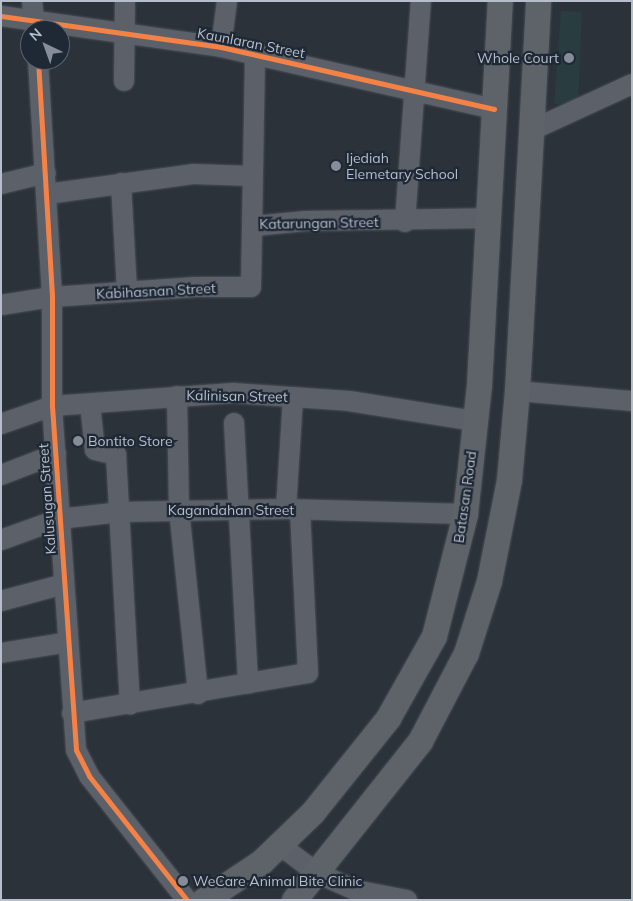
<!DOCTYPE html>
<html>
<head>
<meta charset="utf-8">
<style>
  body { margin:0 }
  #map { position:relative; width:633px; height:901px; overflow:hidden; background:#2c323a; font-family:Mulish,sans-serif }
  div>[style] { position:absolute }
  .green>* { inset:0; background:#293c40 }
  .roads { filter:drop-shadow(0 0 1px #4a4e55) drop-shadow(0 0 1px #4a4e55) }
  .minor>* { height:20px; margin:-10px; padding:0 10px; transform-origin:10px; border-radius:10px; background:#5c6068 }
  .major>* { height:25px; margin:-12.5px; padding:0 12.5px; transform-origin:12.5px; border-radius:12.5px; background:#5e636a }
  .cycleway>* { height:5px; margin:-2.5px; padding:0 2.5px; transform-origin:2.5px; border-radius:2.5px; background:#f48246 }
  .dots>* { width:14px; height:14px; translate:-50% -50%; box-sizing:border-box; border:2px solid #1f2835; border-radius:50% }
  span { translate:-50% -50%; white-space:nowrap; text-align:center; line-height:1.15; -webkit-text-stroke:4.5px #1f2835; paint-order:stroke }
  .street-label { font-size:14px; color:#b7becb }
  .poi-label { font-size:14px; color:#b7becb }
  .right { translate:-100% -50%; text-align:right }
  .left { translate:0 -50%; text-align:left }
  .frame { position:absolute; inset:0; border:2px solid #b7becb; pointer-events:none }
  .north { position:absolute; left:20px; top:20px; width:50px; height:50px; box-sizing:border-box; background:#1f2835; border:1px solid #5c6471; border-radius:50%; rotate:318deg; font-size:14px; font-weight:700; line-height:20px; text-align:center; color:#b7becb }
  .north::after { content:''; display:block; margin:auto; width:18px; height:22px; background:#868d98; clip-path:polygon(50% 0,100% 100%,50% 72%,0 100%) }
</style>
</head>
<body>
<div id="map">
  <div class="green">
    <div style="clip-path:polygon(561px 11px,582px 12px,578px 105px,554px 104px)"></div>
  </div>
  <div class="roads">
    <div class="minor">
      <div style="left:32px;top:1px;width:29px;rotate:84deg"></div>
      <div style="left:1px;top:16px;width:222px;rotate:8deg"></div>
      <div style="left:221px;top:47px;width:280px;rotate:12.8deg"></div>
      <div style="left:221px;top:47px;width:46px;rotate:-82.6deg"></div>
      <div style="left:38px;top:60px;width:237px;rotate:86.6deg"></div>
      <div style="left:52px;top:297px;width:109px;rotate:90deg"></div>
      <div style="left:52px;top:406px;width:345px;rotate:86deg"></div>
      <div style="left:76px;top:750px;width:29px;rotate:63deg"></div>
      <div style="left:89px;top:776px;width:158px;rotate:51.7deg"></div>
      <div style="left:124px;top:81px;width:80px;rotate:-89.3deg"></div>
      <div style="left:530px;top:131px;width:112px;rotate:-24.7deg"></div>
      <div style="left:121px;top:183px;width:108px;rotate:86.8deg"></div>
      <div style="left:1px;top:184px;width:46px;rotate:-13.7deg"></div>
      <div style="left:47px;top:194px;width:147px;rotate:-7.8deg"></div>
      <div style="left:193px;top:174px;width:59px;rotate:1.9deg"></div>
      <div style="left:405px;top:222px;width:222px;rotate:-85.9deg"></div>
      <div style="left:254px;top:226px;width:52px;rotate:-5.5deg"></div>
      <div style="left:306px;top:221px;width:183px;rotate:-0.9deg"></div>
      <div style="left:1px;top:305px;width:52px;rotate:-8.9deg"></div>
      <div style="left:52px;top:297px;width:144px;rotate:-4deg"></div>
      <div style="left:196px;top:287px;width:55px"></div>
      <div style="left:251px;top:287px;width:232px;rotate:-89deg"></div>
      <div style="left:517px;top:391px;width:115px;rotate:5deg"></div>
      <div style="left:177px;top:396px;width:113px;rotate:89deg"></div>
      <div style="left:179px;top:509px;width:186px;rotate:84.1deg"></div>
      <div style="left:90px;top:404px;width:46px;rotate:83.8deg"></div>
      <div style="left:95px;top:450px;width:22px;rotate:13deg"></div>
      <div style="left:116px;top:455px;width:250px;rotate:86.8deg"></div>
      <div style="left:234px;top:423px;width:261px;rotate:86.9deg"></div>
      <div style="left:1px;top:424px;width:54px;rotate:-19.4deg"></div>
      <div style="left:52px;top:406px;width:181px;rotate:-4.1deg"></div>
      <div style="left:233px;top:393px;width:116px;rotate:3.9deg"></div>
      <div style="left:349px;top:401px;width:128px;rotate:9deg"></div>
      <div style="left:1px;top:475px;width:59px;rotate:-20.9deg"></div>
      <div style="left:286px;top:509px;width:112px;rotate:-86.4deg"></div>
      <div style="left:1px;top:540px;width:62px;rotate:-19.9deg"></div>
      <div style="left:59px;top:519px;width:61px;rotate:-6.5deg"></div>
      <div style="left:120px;top:512px;width:166px;rotate:-1deg"></div>
      <div style="left:286px;top:509px;width:179px;rotate:1.6deg"></div>
      <div style="left:1px;top:601px;width:65px;rotate:-15.1deg"></div>
      <div style="left:1px;top:653px;width:68px;rotate:-9.3deg"></div>
      <div style="left:72px;top:713px;width:239px;rotate:-9.6deg"></div>
      <div style="left:308px;top:673px;width:163px;rotate:-92.8deg"></div>
      <div style="left:281px;top:846px;width:45px;rotate:36.9deg"></div>
      <div style="left:317px;top:873px;width:42px;rotate:24.1deg"></div>
      <div style="left:355px;top:890px;width:53px;rotate:10.9deg"></div>
    </div>
    <div class="major">
      <div style="left:204px;top:900px;width:69px;rotate:-33.7deg"></div>
      <div style="left:261px;top:862px;width:71px;rotate:-43.9deg"></div>
      <div style="left:312px;top:813px;width:122px;rotate:-51.3deg"></div>
      <div style="left:388px;top:718px;width:94px;rotate:-60.7deg"></div>
      <div style="left:434px;top:636px;width:126px;rotate:-75.7deg"></div>
      <div style="left:465px;top:514px;width:130px;rotate:-83.8deg"></div>
      <div style="left:479px;top:385px;width:385px;rotate:-86.9deg"></div>
      <div style="left:294px;top:900px;width:203px;rotate:-51.6deg"></div>
      <div style="left:420px;top:741px;width:99px;rotate:-62.4deg"></div>
      <div style="left:466px;top:653px;width:76px;rotate:-72.3deg"></div>
      <div style="left:489px;top:581px;width:103px;rotate:-78.8deg"></div>
      <div style="left:509px;top:480px;width:89px;rotate:-84.9deg"></div>
      <div style="left:517px;top:391px;width:391px;rotate:-86.9deg"></div>
    </div>
  </div>
  <div class="cycleway">
    <div style="left:1px;top:16px;width:222px;rotate:8deg"></div>
    <div style="left:221px;top:47px;width:280px;rotate:12.8deg"></div>
    <div style="left:38px;top:60px;width:237px;rotate:86.6deg"></div>
    <div style="left:52px;top:297px;width:109px;rotate:90deg"></div>
    <div style="left:52px;top:406px;width:345px;rotate:86deg"></div>
    <div style="left:76px;top:750px;width:29px;rotate:63deg"></div>
    <div style="left:89px;top:776px;width:158px;rotate:51.7deg"></div>
  </div>
  <div class="dots">
    <div style="left:569px;top:58px;background:#868d98"></div>
    <div style="left:336px;top:166px;background:#868d98"></div>
    <div style="left:78px;top:441px;background:#868d98"></div>
    <div style="left:183px;top:881px;background:#868d98"></div>
  </div>
  <div class="street-label">
    <span style="left:251px;top:43px;rotate:11deg">Kaunlaran Street</span>
    <span style="left:319px;top:223px;rotate:-1deg">Katarungan Street</span>
    <span style="left:156px;top:291px;rotate:-3deg">Kabihasnan Street</span>
    <span style="left:237px;top:396px;rotate:1deg">Kalinisan Street</span>
    <span style="left:465px;top:497px;rotate:-82deg">Batasan Road</span>
    <span style="left:47px;top:499px;rotate:-94deg">Kalusugan Street</span>
    <span style="left:231px;top:510px">Kagandahan Street</span>
  </div>
  <div class="poi-label">
    <span class="right" style="left:559px;top:58px">Whole Court</span>
    <span class="left" style="left:346px;top:166px">Ijediah<br>Elemetary School</span>
    <span class="left" style="left:88px;top:441px">Bontito Store</span>
    <span class="left" style="left:193px;top:881px">WeCare Animal Bite Clinic</span>
  </div>
  <div class="frame"></div>
  <div class="north">N</div>
</div>
</body>
</html>
